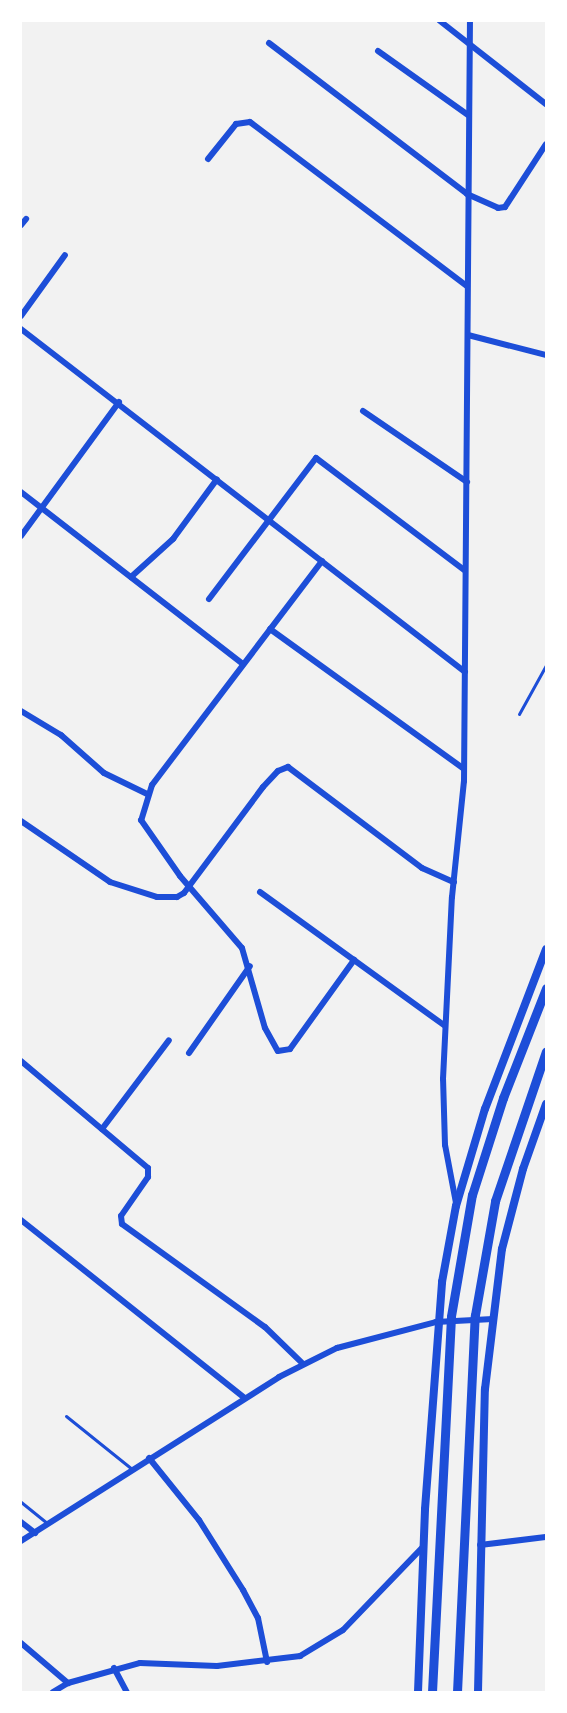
<!DOCTYPE html>
<html>
<head>
<meta charset="utf-8">
<style>
  body { margin:0 }
  #map { position:relative; width:567px; height:1713px; overflow:hidden; background:#f2f2f2; font-family:"Varela Round",sans-serif }
  div>[style] { position:absolute }
  .service>* { height:3px; margin:-1.5px; padding:0 1.5px; transform-origin:1.5px; border-radius:1.5px; background:#1d4ed8 }
  .minor>* { height:6px; margin:-3px; padding:0 3px; transform-origin:3px; border-radius:3px; background:#1d4ed8 }
  .secondary>* { height:8px; margin:-4px; padding:0 4px; transform-origin:4px; border-radius:4px; background:#1d4ed8 }
  .trunk>* { height:9px; margin:-4.5px; padding:0 4.5px; transform-origin:4.5px; border-radius:4.5px; background:#1d4ed8 }
  span { translate:-50% -50%; white-space:nowrap; text-align:center; line-height:1.15; -webkit-text-stroke:6px #fff; paint-order:stroke }
  .frame { position:absolute; inset:0; border:22px solid #fff; pointer-events:none }
</style>
</head>
<body>
<div id="map">
  <div class="service">
    <div style="left:519px;top:714px;width:56px;rotate:-61.1deg"></div>
    <div style="left:66px;top:1416px;width:85px;rotate:38.8deg"></div>
    <div style="left:21px;top:1502px;width:33px;rotate:39deg"></div>
  </div>
  <div class="minor">
    <div style="left:440px;top:21px;width:135px;rotate:38.1deg"></div>
    <div style="left:269px;top:43px;width:249px;rotate:37.3deg"></div>
    <div style="left:467px;top:194px;width:34px;rotate:24deg"></div>
    <div style="left:498px;top:208px;width:7px;rotate:-8deg"></div>
    <div style="left:505px;top:207px;width:75px;rotate:-56.9deg"></div>
    <div style="left:378px;top:51px;width:110px;rotate:35.4deg"></div>
    <div style="left:208px;top:159px;width:45px;rotate:-51.3deg"></div>
    <div style="left:236px;top:124px;width:14px;rotate:-8deg"></div>
    <div style="left:250px;top:122px;width:272px;rotate:37.1deg"></div>
    <div style="left:21px;top:225px;width:8px;rotate:-50deg"></div>
    <div style="left:21px;top:316px;width:75px;rotate:-54.2deg"></div>
    <div style="left:21px;top:329px;width:561px;rotate:37.69deg"></div>
    <div style="left:468px;top:335px;width:81px;rotate:14.4deg"></div>
    <div style="left:363px;top:411px;width:126px;rotate:34.3deg"></div>
    <div style="left:21px;top:492px;width:281px;rotate:37.8deg"></div>
    <div style="left:21px;top:536px;width:166px;rotate:-53.8deg"></div>
    <div style="left:322px;top:561px;width:281px;rotate:127.2deg"></div>
    <div style="left:152px;top:785px;width:37px;rotate:107deg"></div>
    <div style="left:141px;top:820px;width:68px;rotate:55.1deg"></div>
    <div style="left:180px;top:876px;width:95px;rotate:49.3deg"></div>
    <div style="left:242px;top:948px;width:83px;rotate:74deg"></div>
    <div style="left:265px;top:1028px;width:26px;rotate:61deg"></div>
    <div style="left:278px;top:1051px;width:12px;rotate:-9deg"></div>
    <div style="left:290px;top:1049px;width:110px;rotate:-54.3deg"></div>
    <div style="left:131px;top:577px;width:57px;rotate:-42.1deg"></div>
    <div style="left:173px;top:539px;width:74px;rotate:-53.7deg"></div>
    <div style="left:209px;top:599px;width:177px;rotate:-52.8deg"></div>
    <div style="left:316px;top:458px;width:186px;rotate:37.1deg"></div>
    <div style="left:270px;top:629px;width:239px;rotate:35.8deg"></div>
    <div style="left:21px;top:711px;width:47px;rotate:31deg"></div>
    <div style="left:61px;top:735px;width:57px;rotate:41.5deg"></div>
    <div style="left:104px;top:773px;width:48px;rotate:26deg"></div>
    <div style="left:21px;top:821px;width:108px;rotate:34.4deg"></div>
    <div style="left:110px;top:882px;width:49px;rotate:17.7deg"></div>
    <div style="left:157px;top:897px;width:20px"></div>
    <div style="left:177px;top:897px;width:8px;rotate:-30deg"></div>
    <div style="left:184px;top:893px;width:132px;rotate:-53.3deg"></div>
    <div style="left:263px;top:787px;width:22px;rotate:-47deg"></div>
    <div style="left:278px;top:771px;width:11px;rotate:-22deg"></div>
    <div style="left:288px;top:767px;width:168px;rotate:37deg"></div>
    <div style="left:422px;top:868px;width:35px;rotate:24deg"></div>
    <div style="left:260px;top:892px;width:228px;rotate:35.9deg"></div>
    <div style="left:189px;top:1053px;width:106px;rotate:-55deg"></div>
    <div style="left:21px;top:1061px;width:166px;rotate:40.1deg"></div>
    <div style="left:148px;top:1168px;width:9px;rotate:90deg"></div>
    <div style="left:148px;top:1177px;width:47px;rotate:124.7deg"></div>
    <div style="left:121px;top:1216px;width:8px;rotate:83deg"></div>
    <div style="left:122px;top:1224px;width:176px;rotate:35.8deg"></div>
    <div style="left:265px;top:1327px;width:53px;rotate:44.2deg"></div>
    <div style="left:102px;top:1129px;width:111px;rotate:-53deg"></div>
    <div style="left:456px;top:1203px;width:59px;rotate:-100.7deg"></div>
    <div style="left:445px;top:1145px;width:66px;rotate:-91.7deg"></div>
    <div style="left:443px;top:1079px;width:182px;rotate:-87.2deg"></div>
    <div style="left:452px;top:897px;width:117px;rotate:-84.1deg"></div>
    <div style="left:464px;top:781px;width:760px;rotate:-89.55deg"></div>
    <div style="left:21px;top:1220px;width:286px;rotate:38.5deg"></div>
    <div style="left:149px;top:1458px;width:80px;rotate:51.1deg"></div>
    <div style="left:199px;top:1520px;width:83px;rotate:57.8deg"></div>
    <div style="left:243px;top:1590px;width:32px;rotate:62deg"></div>
    <div style="left:258px;top:1618px;width:45px;rotate:78.4deg"></div>
    <div style="left:21px;top:1522px;width:18px;rotate:38deg"></div>
    <div style="left:21px;top:1541px;width:306px;rotate:-32.4deg"></div>
    <div style="left:279px;top:1377px;width:65px;rotate:-26.6deg"></div>
    <div style="left:337px;top:1348px;width:102px;rotate:-14.7deg"></div>
    <div style="left:436px;top:1322px;width:57px;rotate:-3deg"></div>
    <div style="left:480px;top:1545px;width:66px;rotate:-6.9deg"></div>
    <div style="left:21px;top:1643px;width:62px;rotate:40.4deg"></div>
    <div style="left:68px;top:1683px;width:75px;rotate:-15.5deg"></div>
    <div style="left:140px;top:1663px;width:77px;rotate:2.2deg"></div>
    <div style="left:217px;top:1666px;width:84px;rotate:-6.9deg"></div>
    <div style="left:300px;top:1656px;width:50px;rotate:-31.2deg"></div>
    <div style="left:343px;top:1630px;width:115px;rotate:-46.1deg"></div>
    <div style="left:114px;top:1668px;width:27px;rotate:62deg"></div>
    <div style="left:53px;top:1692px;width:17px;rotate:-31deg"></div>
  </div>
  <div class="secondary">
    <div style="left:418px;top:1692px;width:183px;rotate:-87.8deg"></div>
    <div style="left:425px;top:1509px;width:228px;rotate:-85.7deg"></div>
    <div style="left:442px;top:1282px;width:77px;rotate:-79.6deg"></div>
    <div style="left:456px;top:1206px;width:101px;rotate:-73.4deg"></div>
    <div style="left:485px;top:1109px;width:171px;rotate:-69.1deg"></div>
    <div style="left:478px;top:1692px;width:303px;rotate:-88.7deg"></div>
    <div style="left:485px;top:1389px;width:141px;rotate:-83.1deg"></div>
    <div style="left:502px;top:1249px;width:83px;rotate:-75.3deg"></div>
    <div style="left:523px;top:1169px;width:69px;rotate:-70.5deg"></div>
  </div>
  <div class="trunk">
    <div style="left:432px;top:1692px;width:376px;rotate:-87.1deg"></div>
    <div style="left:451px;top:1316px;width:123px;rotate:-80.2deg"></div>
    <div style="left:472px;top:1195px;width:102px;rotate:-72.3deg"></div>
    <div style="left:503px;top:1098px;width:118px;rotate:-68.6deg"></div>
    <div style="left:457px;top:1692px;width:377px;rotate:-87.3deg"></div>
    <div style="left:475px;top:1315px;width:116px;rotate:-80deg"></div>
    <div style="left:495px;top:1201px;width:158px;rotate:-71.2deg"></div>
  </div>
  <div class="frame"></div>
</div>
</body>
</html>
